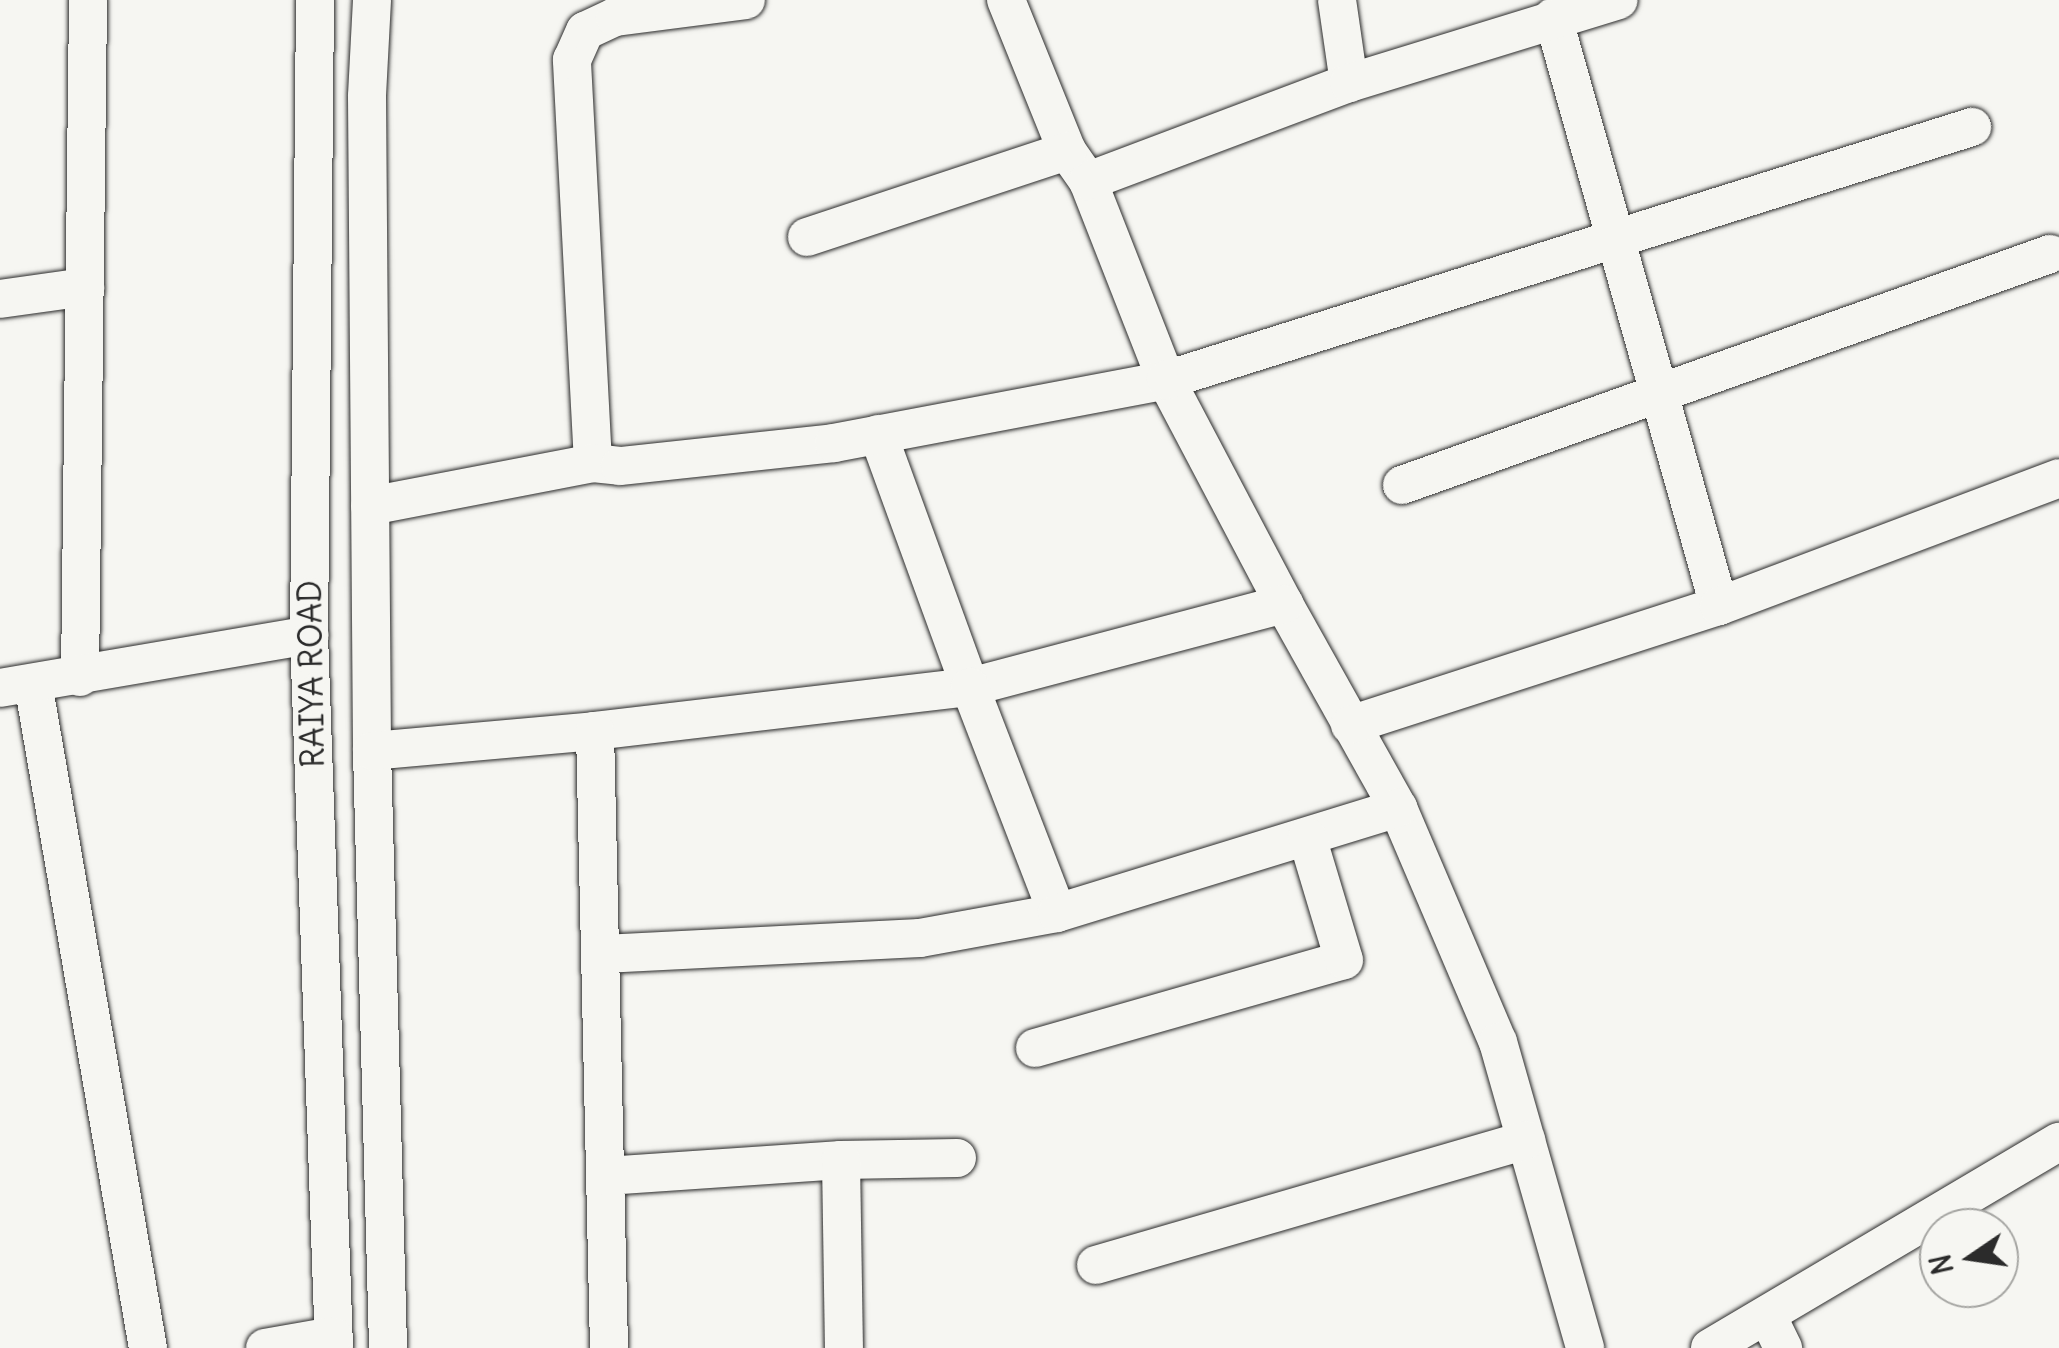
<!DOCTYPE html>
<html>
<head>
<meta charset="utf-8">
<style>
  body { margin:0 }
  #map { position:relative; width:2059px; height:1348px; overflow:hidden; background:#f6f6f2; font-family:Delius,sans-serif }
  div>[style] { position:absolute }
  .roads { filter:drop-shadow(0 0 2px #2b2b2b) drop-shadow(0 0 2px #2b2b2b) }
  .minor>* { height:38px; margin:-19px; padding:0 19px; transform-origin:19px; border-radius:19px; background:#f6f6f2 }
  span { translate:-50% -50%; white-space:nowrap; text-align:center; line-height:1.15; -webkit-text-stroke:8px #f6f6f2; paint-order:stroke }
  .street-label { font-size:32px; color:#2b2b2b }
  .north { position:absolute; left:1919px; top:1208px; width:100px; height:100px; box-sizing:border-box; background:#f6f6f2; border:2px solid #a5a5a2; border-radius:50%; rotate:257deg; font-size:28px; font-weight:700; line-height:40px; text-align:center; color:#2b2b2b }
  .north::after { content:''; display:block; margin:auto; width:35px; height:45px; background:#2b2b2b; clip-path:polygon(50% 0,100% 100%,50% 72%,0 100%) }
</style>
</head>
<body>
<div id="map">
  <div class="roads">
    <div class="minor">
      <div style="left:315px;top:0;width:635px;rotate:90.54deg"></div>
      <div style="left:309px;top:635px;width:713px;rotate:87.99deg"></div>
      <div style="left:372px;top:0;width:97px;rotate:93deg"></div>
      <div style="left:367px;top:97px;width:654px;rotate:89.56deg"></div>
      <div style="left:372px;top:751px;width:597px;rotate:88.46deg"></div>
      <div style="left:1006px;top:0;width:163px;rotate:68deg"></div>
      <div style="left:1067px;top:151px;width:37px;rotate:55deg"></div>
      <div style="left:1088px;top:181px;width:214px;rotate:68.6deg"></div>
      <div style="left:1166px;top:380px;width:253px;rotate:62.2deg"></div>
      <div style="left:1284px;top:604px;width:234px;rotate:60.8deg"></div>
      <div style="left:1398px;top:808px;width:254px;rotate:66.9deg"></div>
      <div style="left:1498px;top:1042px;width:318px;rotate:74.1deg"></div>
      <div style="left:1337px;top:0;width:84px;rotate:81.8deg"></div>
      <div style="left:1553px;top:17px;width:612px;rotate:74.26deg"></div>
      <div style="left:1088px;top:181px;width:279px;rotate:-20.6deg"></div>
      <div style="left:1349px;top:83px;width:282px;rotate:-17.1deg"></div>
      <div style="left:807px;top:237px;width:274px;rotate:-18.3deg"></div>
      <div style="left:0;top:299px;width:86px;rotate:-8deg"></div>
      <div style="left:878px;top:434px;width:269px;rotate:70deg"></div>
      <div style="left:970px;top:687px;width:325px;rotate:-14.8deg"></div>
      <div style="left:593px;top:463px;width:404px;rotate:-93deg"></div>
      <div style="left:572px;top:60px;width:32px;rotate:-66deg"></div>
      <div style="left:585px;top:31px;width:33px;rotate:-25deg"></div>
      <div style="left:615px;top:17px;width:132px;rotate:-7.4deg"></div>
      <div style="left:1402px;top:485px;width:688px;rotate:-19.62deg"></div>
      <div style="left:370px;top:506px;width:227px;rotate:-10.9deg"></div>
      <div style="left:593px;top:463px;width:27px;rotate:6deg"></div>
      <div style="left:620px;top:466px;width:215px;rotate:-6.1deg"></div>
      <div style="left:834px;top:443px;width:338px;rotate:-10.7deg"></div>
      <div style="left:1166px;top:380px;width:845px;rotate:-17.43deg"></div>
      <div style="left:80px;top:677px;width:677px;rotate:-89.32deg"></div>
      <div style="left:33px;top:683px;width:675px;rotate:80.19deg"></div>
      <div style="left:0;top:688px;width:314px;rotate:-9.7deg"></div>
      <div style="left:1350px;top:725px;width:388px;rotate:-17.9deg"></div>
      <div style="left:1719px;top:606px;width:363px;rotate:-20.6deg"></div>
      <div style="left:595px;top:731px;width:378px;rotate:-6.7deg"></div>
      <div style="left:970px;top:687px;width:242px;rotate:68.9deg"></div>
      <div style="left:372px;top:751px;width:224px;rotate:-5.1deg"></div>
      <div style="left:595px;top:731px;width:617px;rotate:88.7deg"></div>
      <div style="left:603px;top:954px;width:317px;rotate:-2.9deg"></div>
      <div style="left:920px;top:938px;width:139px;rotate:-10.3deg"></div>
      <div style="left:1057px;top:913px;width:357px;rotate:-17.1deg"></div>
      <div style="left:1035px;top:1048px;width:321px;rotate:-15.9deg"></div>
      <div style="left:1344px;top:960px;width:128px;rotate:-106.7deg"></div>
      <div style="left:841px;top:1160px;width:116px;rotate:-1deg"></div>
      <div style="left:606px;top:1176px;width:236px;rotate:-3.9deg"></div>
      <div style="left:841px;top:1160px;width:188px;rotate:89.1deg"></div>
      <div style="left:1096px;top:1265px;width:448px;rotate:-16.2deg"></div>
      <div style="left:1767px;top:1315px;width:37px;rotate:64deg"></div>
      <div style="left:265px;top:1348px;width:69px;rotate:-10deg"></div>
      <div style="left:1710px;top:1348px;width:405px;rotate:-30.6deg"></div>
    </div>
  </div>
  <div class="street-label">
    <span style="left:312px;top:674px;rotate:-91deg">RAIYA ROAD</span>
  </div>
  <div class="north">N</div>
</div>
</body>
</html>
